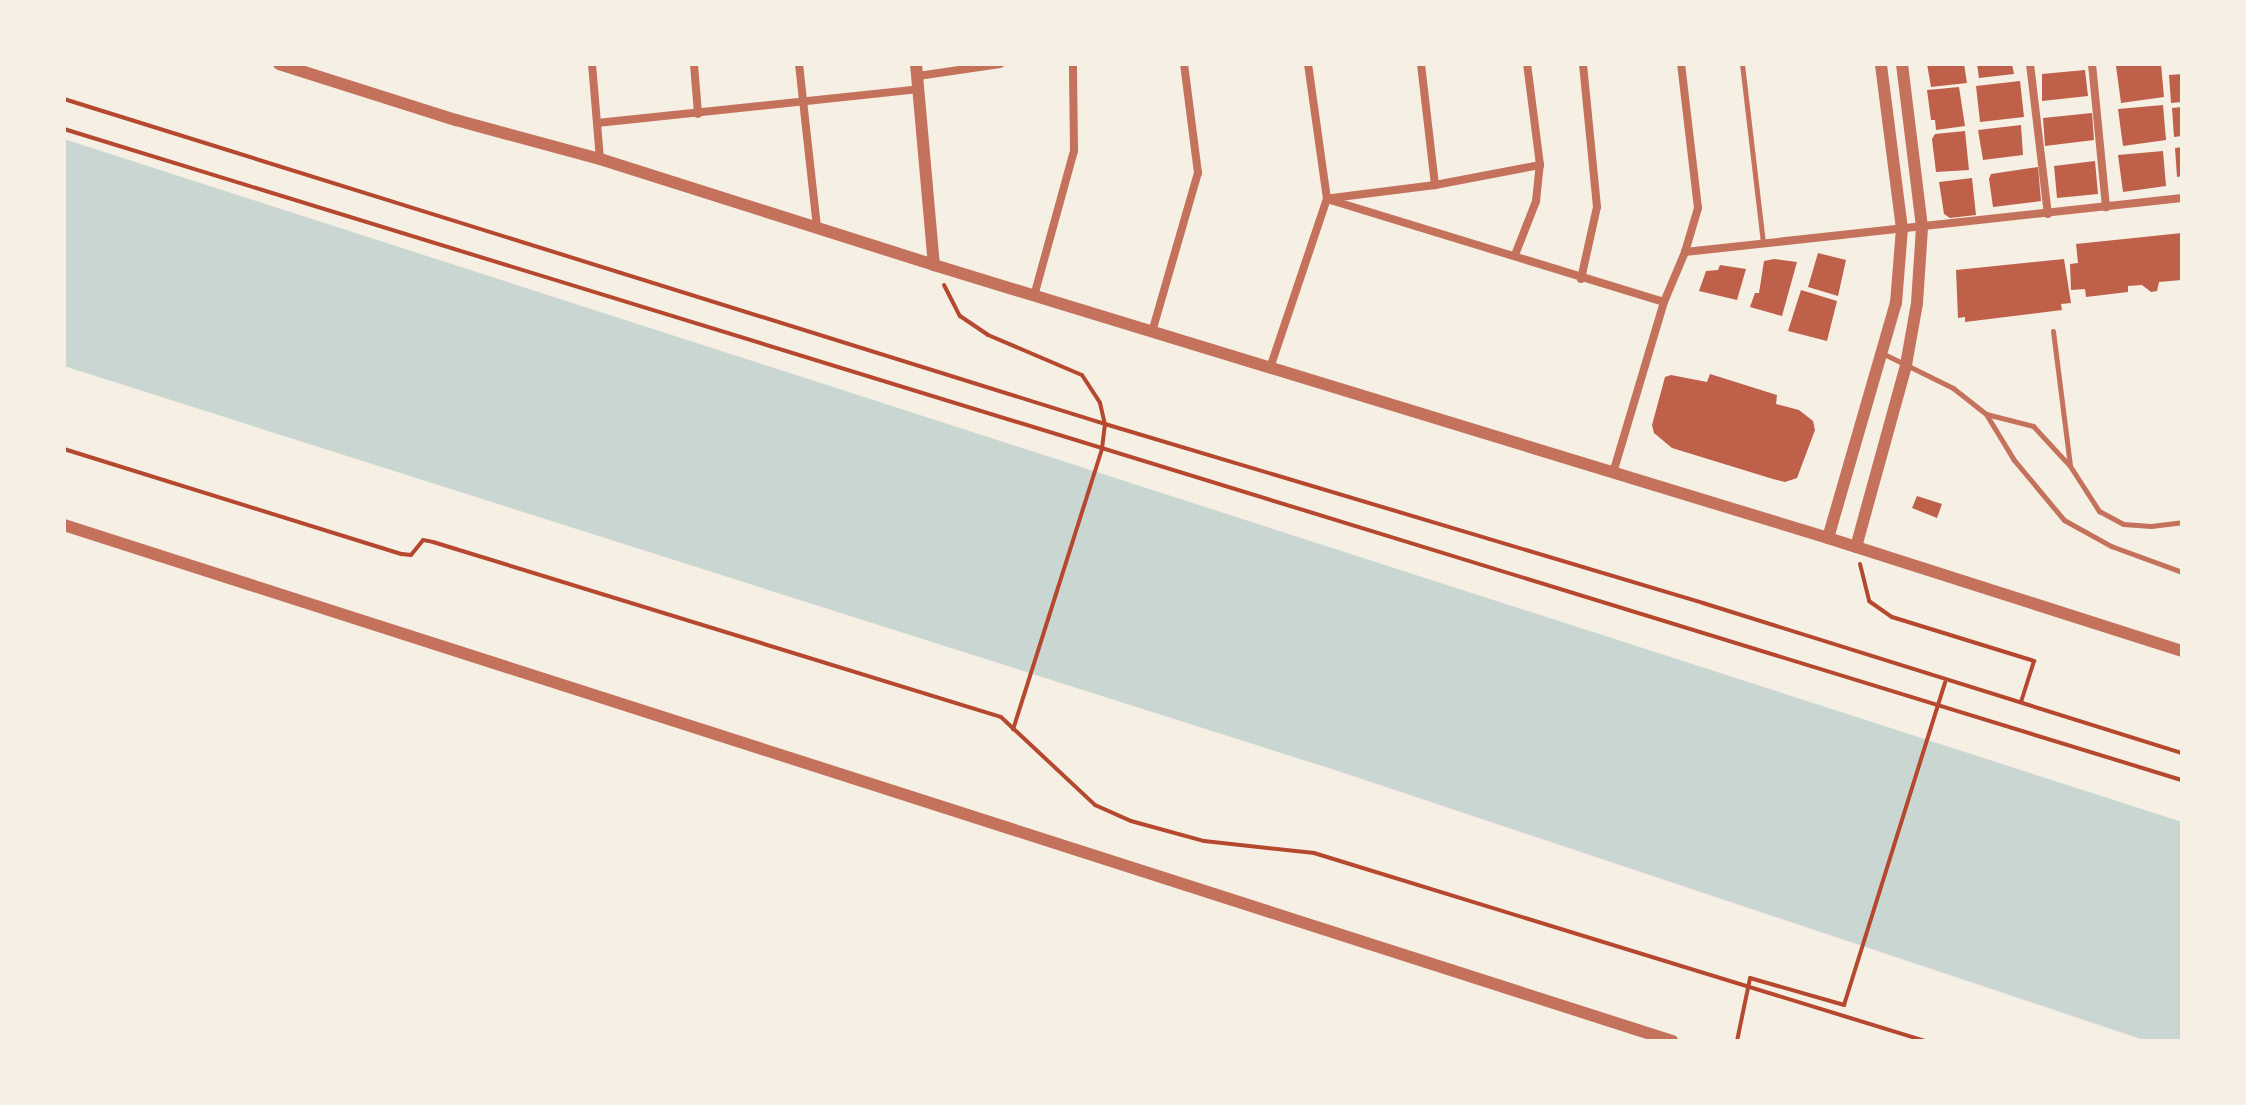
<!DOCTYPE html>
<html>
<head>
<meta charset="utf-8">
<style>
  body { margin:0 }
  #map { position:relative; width:2246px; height:1105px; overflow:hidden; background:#f6efe4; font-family:"Titillium Web",sans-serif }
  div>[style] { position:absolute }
  .water>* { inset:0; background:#c9d6d2 }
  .building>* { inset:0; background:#bf614a }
  .path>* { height:4px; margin:-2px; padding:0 2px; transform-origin:2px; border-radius:2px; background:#b5482f }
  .service>* { height:5px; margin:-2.5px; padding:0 2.5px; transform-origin:2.5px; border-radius:2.5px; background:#c5725c }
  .minor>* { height:8px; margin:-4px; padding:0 4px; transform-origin:4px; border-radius:4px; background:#c5725c }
  .tertiary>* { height:12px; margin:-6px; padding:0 6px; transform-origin:6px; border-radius:6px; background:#c5725c }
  span { translate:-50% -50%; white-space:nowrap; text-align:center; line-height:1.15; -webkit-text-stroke:8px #f6efe4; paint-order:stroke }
  .frame { position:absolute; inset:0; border:66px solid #f6efe4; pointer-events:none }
</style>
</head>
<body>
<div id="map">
  <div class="water">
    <div style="clip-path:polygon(64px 139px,2182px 822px,2182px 1041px,2147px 1041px,1338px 771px,64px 366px)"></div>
  </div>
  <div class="building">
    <div style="clip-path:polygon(1927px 64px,1964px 64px,1967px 83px,1931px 87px)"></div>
    <div style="clip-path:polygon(1977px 64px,2012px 64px,2014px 74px,1979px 78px)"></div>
    <div style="clip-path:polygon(2161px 64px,2164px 97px,2121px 103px,2116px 66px)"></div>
    <div style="clip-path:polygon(2085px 70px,2088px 96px,2042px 101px,2042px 74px)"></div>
    <div style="clip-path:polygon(2182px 74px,2182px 102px,2171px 103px,2169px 75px)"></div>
    <div style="clip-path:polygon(2020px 81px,2024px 117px,1980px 122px,1976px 86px)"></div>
    <div style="clip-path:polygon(1959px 87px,1965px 126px,1936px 130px,1935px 120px,1931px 120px,1927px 90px)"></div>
    <div style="clip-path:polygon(2163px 105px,2166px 140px,2123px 146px,2118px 109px)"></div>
    <div style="clip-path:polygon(2182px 107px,2182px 136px,2174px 137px,2172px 108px)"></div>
    <div style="clip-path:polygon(2092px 113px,2094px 140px,2045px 146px,2043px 118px)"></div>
    <div style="clip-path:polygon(2021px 125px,2023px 155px,1983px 160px,1978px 130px)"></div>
    <div style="clip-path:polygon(1965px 131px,1969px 170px,1936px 172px,1932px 139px,1935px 134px)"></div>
    <div style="clip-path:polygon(2182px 147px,2182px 176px,2177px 177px,2175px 148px)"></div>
    <div style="clip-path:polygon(2163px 151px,2166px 186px,2123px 192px,2118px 155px)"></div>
    <div style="clip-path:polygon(2095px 161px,2098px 194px,2057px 198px,2054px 166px)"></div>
    <div style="clip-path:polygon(2038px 167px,2041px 201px,1993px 207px,1989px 179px,1991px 174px)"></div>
    <div style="clip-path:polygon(1972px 178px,1976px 215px,1950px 218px,1944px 214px,1939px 182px)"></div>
    <div style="clip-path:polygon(2182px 233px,2182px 280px,2159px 282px,2157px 291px,2151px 292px,2142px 285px,2128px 286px,2128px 292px,2086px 297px,2085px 289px,2071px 290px,2070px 264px,2078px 263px,2076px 244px)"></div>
    <div style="clip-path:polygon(1818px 253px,1846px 260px,1838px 296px,1808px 287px)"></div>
    <div style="clip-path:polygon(1774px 259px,1797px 262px,1782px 316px,1750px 307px,1755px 293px,1759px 293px,1764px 261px)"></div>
    <div style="clip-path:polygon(2064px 259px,2071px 303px,2061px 304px,2062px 310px,1965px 322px,1965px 317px,1958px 318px,1956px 270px)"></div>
    <div style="clip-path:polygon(1720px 265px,1746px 269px,1737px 300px,1699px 291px,1706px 271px,1718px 270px)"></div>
    <div style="clip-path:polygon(1801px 290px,1837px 301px,1827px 341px,1788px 331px)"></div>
    <div style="clip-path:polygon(1710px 374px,1777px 395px,1776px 404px,1799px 410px,1813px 421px,1815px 430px,1797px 478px,1785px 482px,1773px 479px,1672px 448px,1654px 433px,1652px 425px,1665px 377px,1671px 375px,1707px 382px)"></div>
    <div style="clip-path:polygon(1917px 496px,1942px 504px,1937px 518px,1912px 508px)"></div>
  </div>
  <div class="path">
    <div style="left:64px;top:99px;width:1091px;rotate:17.34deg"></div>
    <div style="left:1105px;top:424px;width:624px;rotate:16.66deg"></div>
    <div style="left:1703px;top:603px;width:502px;rotate:17.39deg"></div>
    <div style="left:64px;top:129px;width:2216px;rotate:17.09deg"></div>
    <div style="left:944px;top:285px;width:35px;rotate:63deg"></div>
    <div style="left:960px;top:316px;width:34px;rotate:34deg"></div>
    <div style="left:988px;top:335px;width:102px;rotate:23.1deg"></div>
    <div style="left:1082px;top:375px;width:33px;rotate:57deg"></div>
    <div style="left:1100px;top:403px;width:22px;rotate:77deg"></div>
    <div style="left:1105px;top:424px;width:25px;rotate:97deg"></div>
    <div style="left:1102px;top:449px;width:294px;rotate:107.6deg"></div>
    <div style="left:64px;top:449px;width:354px;rotate:17.3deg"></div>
    <div style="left:402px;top:554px;width:9px;rotate:6deg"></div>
    <div style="left:411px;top:555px;width:19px;rotate:-51deg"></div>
    <div style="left:423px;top:540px;width:10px;rotate:11deg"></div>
    <div style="left:433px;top:542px;width:594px;rotate:17.12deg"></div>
    <div style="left:1001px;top:717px;width:129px;rotate:43.1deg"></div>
    <div style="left:1095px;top:805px;width:39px;rotate:24deg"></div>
    <div style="left:1131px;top:821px;width:76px;rotate:15.3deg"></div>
    <div style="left:1204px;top:841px;width:111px;rotate:6.2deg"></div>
    <div style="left:1314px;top:853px;width:639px;rotate:17.1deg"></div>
    <div style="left:1860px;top:564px;width:38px;rotate:76deg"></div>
    <div style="left:1869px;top:601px;width:28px;rotate:35deg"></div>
    <div style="left:1892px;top:617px;width:149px;rotate:17.2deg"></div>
    <div style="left:2034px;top:661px;width:43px;rotate:107.6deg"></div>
    <div style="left:1737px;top:1041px;width:64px;rotate:-78.3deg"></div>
    <div style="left:1750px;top:978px;width:98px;rotate:16deg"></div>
    <div style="left:1844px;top:1005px;width:338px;rotate:-72.6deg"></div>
  </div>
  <div class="service">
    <div style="left:1742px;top:64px;width:180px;rotate:83.3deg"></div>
    <div style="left:2053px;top:331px;width:135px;rotate:82.8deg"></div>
    <div style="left:1884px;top:354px;width:77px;rotate:26.2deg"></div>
    <div style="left:1953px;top:388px;width:42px;rotate:38.2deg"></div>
    <div style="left:1986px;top:414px;width:54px;rotate:58.7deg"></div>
    <div style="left:2014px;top:460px;width:78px;rotate:50.2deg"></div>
    <div style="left:2064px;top:520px;width:54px;rotate:29deg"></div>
    <div style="left:2111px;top:546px;width:76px;rotate:20.1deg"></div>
    <div style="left:1986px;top:414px;width:49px;rotate:14.3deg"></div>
    <div style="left:2033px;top:426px;width:54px;rotate:47.2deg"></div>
    <div style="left:2070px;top:466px;width:54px;rotate:57.2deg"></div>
    <div style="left:2099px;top:511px;width:27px;rotate:28deg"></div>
    <div style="left:2123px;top:524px;width:28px;rotate:4deg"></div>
    <div style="left:2151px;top:526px;width:31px;rotate:-7deg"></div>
  </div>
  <div class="minor">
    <div style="left:592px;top:64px;width:95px;rotate:85.2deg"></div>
    <div style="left:694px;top:64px;width:50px;rotate:85.4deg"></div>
    <div style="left:799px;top:64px;width:165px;rotate:83.7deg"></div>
    <div style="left:1421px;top:64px;width:122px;rotate:83.4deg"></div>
    <div style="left:2030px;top:64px;width:151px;rotate:83.2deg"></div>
    <div style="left:2092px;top:64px;width:144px;rotate:84.4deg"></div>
    <div style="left:918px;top:76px;width:83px;rotate:-8.3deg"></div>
    <div style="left:597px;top:123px;width:324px;rotate:-6deg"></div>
    <div style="left:1332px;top:198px;width:104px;rotate:-7.2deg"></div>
    <div style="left:1435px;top:185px;width:107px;rotate:-10.8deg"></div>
    <div style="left:1327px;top:199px;width:352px;rotate:17deg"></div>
    <div style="left:1685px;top:252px;width:500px;rotate:-6.2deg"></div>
    <div style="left:1515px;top:255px;width:58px;rotate:-68.7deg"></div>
    <div style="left:1536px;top:201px;width:36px;rotate:-84deg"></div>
    <div style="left:1540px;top:165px;width:102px;rotate:-97.3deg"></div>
    <div style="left:1581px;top:279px;width:74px;rotate:-77.5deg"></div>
    <div style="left:1597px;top:207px;width:144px;rotate:-95.6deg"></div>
    <div style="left:1034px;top:296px;width:150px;rotate:-74.6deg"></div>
    <div style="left:1074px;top:151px;width:87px;rotate:-90.7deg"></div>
    <div style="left:1152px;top:332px;width:166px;rotate:-73.9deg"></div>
    <div style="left:1198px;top:173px;width:110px;rotate:-97.3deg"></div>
    <div style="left:1270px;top:368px;width:178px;rotate:-71.4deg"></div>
    <div style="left:1327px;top:199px;width:136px;rotate:-98deg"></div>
    <div style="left:1613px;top:473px;width:178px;rotate:-73.4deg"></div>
    <div style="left:1664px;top:302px;width:54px;rotate:-67.2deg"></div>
    <div style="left:1685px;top:252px;width:46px;rotate:-73.5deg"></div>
    <div style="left:1698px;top:208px;width:145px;rotate:-96.7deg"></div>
  </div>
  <div class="tertiary">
    <div style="left:279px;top:64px;width:186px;rotate:17.6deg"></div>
    <div style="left:456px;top:120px;width:149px;rotate:15.2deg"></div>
    <div style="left:600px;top:159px;width:350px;rotate:17.6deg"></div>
    <div style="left:934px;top:265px;width:935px;rotate:16.98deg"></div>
    <div style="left:1828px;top:538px;width:372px;rotate:17.7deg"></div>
    <div style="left:916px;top:64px;width:202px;rotate:84.9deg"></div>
    <div style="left:64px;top:525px;width:1689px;rotate:17.79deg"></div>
    <div style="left:1828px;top:538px;width:245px;rotate:-73.9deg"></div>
    <div style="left:1896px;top:303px;width:74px;rotate:-85.4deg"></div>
    <div style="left:1902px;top:229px;width:166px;rotate:-97.3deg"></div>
    <div style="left:1856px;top:547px;width:189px;rotate:-74.6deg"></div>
    <div style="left:1906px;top:365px;width:63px;rotate:-79.9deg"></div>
    <div style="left:1917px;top:303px;width:76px;rotate:-86.2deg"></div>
    <div style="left:1922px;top:227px;width:164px;rotate:-97deg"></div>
  </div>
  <div class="frame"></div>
</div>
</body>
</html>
